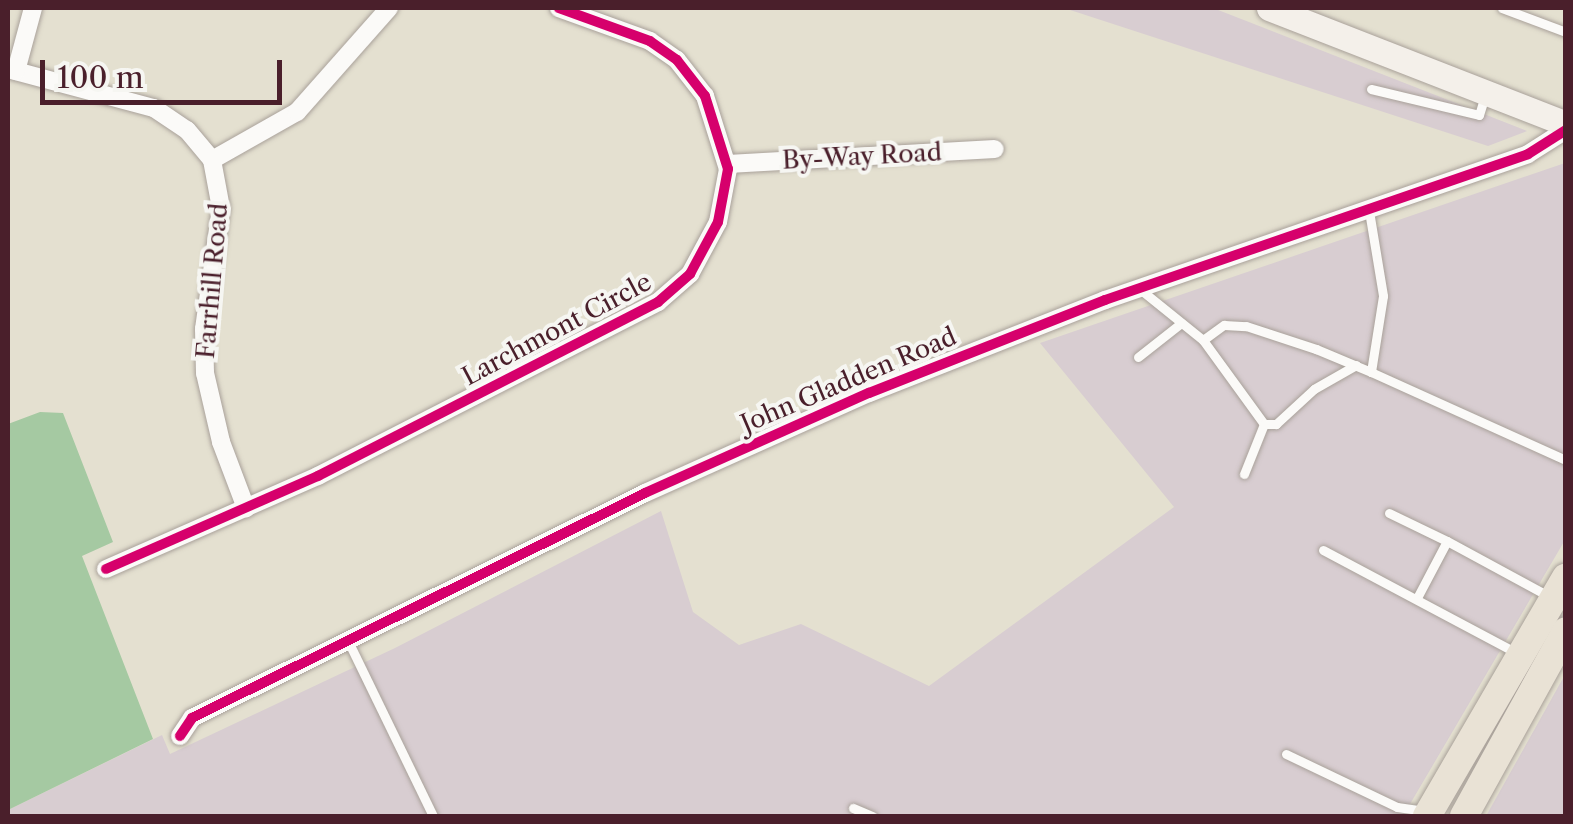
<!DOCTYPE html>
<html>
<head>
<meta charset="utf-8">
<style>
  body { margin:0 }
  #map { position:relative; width:1573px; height:824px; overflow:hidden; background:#e4e0d0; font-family:"Libre Caslon Text",serif }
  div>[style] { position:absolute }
  .industrial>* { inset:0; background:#d8cdd1 }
  .forest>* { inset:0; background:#a5c9a2 }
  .roads { filter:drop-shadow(0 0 2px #a9a19a) drop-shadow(0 0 2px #a9a19a) }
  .lane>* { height:9px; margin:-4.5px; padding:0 4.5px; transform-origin:4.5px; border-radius:4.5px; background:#fbfaf8 }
  .street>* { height:18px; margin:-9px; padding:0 9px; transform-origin:9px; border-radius:9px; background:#fbfaf8 }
  .secondary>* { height:25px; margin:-12.5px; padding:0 12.5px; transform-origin:12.5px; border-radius:12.5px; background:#f4f0ea }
  .primary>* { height:28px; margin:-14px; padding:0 14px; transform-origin:14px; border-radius:14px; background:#e9e2d5 }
  .cycleway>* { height:10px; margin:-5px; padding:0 5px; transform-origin:5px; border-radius:5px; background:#d6006c }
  span { translate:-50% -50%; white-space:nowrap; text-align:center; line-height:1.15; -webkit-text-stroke:8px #f6f6f2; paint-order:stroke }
  .street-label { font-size:25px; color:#4a1f2b }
  .frame { position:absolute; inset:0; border:10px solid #4a1f2b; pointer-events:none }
  .scale { position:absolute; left:40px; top:60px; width:242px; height:45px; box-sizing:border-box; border:5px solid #4a1f2b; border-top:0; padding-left:12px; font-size:30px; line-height:35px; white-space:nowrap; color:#4a1f2b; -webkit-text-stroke:8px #f6f6f2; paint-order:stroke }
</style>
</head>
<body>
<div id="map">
  <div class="industrial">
    <div style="clip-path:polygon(1064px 8px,1213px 8px,1527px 131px,1488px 146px)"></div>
    <div style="clip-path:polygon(1565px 163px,1565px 540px,1403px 816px,8px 816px,8px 810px,162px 735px,170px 754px,395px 648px,661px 511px,693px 612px,739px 645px,801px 624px,929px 686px,1174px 507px,1040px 343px)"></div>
    <div style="clip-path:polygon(1565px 675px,1565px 816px,1486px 816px,1562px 680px)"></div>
  </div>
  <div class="forest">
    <div style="clip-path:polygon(40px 412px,63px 413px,113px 542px,82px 556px,153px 739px,8px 810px,8px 424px)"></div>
  </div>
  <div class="roads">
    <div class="lane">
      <div style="left:1502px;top:8px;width:68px;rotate:20.6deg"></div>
      <div style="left:1371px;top:89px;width:111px;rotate:13.5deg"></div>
      <div style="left:1479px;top:115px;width:21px;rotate:-73deg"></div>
      <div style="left:1369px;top:211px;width:86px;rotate:80.6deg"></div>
      <div style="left:1383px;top:296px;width:77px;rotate:99deg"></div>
      <div style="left:1371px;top:372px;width:214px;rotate:24.3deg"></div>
      <div style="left:1141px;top:290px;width:80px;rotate:38.9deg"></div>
      <div style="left:1138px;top:357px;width:55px;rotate:-38.3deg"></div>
      <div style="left:1356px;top:365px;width:48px;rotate:150.3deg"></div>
      <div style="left:1314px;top:389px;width:52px;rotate:137.4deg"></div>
      <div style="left:1276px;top:424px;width:12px;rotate:180deg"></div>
      <div style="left:1264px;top:424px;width:104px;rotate:-126deg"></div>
      <div style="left:1203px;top:340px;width:26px;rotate:-36deg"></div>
      <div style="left:1224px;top:325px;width:22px;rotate:3deg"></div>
      <div style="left:1246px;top:326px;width:74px;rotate:18.2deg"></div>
      <div style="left:1316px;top:349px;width:60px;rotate:22.7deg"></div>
      <div style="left:1244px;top:474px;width:54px;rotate:-68.2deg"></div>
      <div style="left:1389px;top:513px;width:64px;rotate:25.8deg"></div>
      <div style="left:1323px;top:550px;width:220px;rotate:28deg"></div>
      <div style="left:1418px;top:596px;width:62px;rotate:-62.2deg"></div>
      <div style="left:1447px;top:541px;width:117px;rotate:28.5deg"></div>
      <div style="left:350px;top:645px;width:190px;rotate:64.1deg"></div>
      <div style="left:1286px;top:754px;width:123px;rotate:25.5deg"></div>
      <div style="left:1397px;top:807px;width:30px;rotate:8deg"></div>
      <div style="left:853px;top:808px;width:21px;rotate:23deg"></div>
    </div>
    <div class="street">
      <div style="left:8px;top:69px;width:151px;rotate:15deg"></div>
      <div style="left:154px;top:108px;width:40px;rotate:34deg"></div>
      <div style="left:187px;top:130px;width:39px;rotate:50deg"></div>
      <div style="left:212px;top:160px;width:49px;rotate:79.4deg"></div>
      <div style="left:221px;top:208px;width:122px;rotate:98deg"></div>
      <div style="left:204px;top:329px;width:44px;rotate:88.7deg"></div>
      <div style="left:205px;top:373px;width:71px;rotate:76.9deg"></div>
      <div style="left:221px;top:442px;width:71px;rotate:69.3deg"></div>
      <div style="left:16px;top:71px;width:65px;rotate:-74.9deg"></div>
      <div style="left:212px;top:160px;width:98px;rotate:-29.5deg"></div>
      <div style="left:297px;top:112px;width:139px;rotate:-48.5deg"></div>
      <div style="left:728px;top:164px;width:267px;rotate:-3.2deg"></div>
      <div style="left:106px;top:569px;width:232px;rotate:-23.7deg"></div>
      <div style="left:318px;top:476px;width:382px;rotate:-27.1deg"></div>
      <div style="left:658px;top:302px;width:43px;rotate:-41.2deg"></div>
      <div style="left:690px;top:274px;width:59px;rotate:-61.7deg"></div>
      <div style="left:718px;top:222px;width:54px;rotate:-79.3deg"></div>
      <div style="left:728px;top:169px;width:77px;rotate:-107.5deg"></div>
      <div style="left:705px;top:96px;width:46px;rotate:-127.9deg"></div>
      <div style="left:677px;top:60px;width:33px;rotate:-145deg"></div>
      <div style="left:650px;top:41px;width:97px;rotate:-160.1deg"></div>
      <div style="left:180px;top:736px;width:22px;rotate:-56deg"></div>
      <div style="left:192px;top:718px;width:506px;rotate:-26.41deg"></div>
      <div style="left:645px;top:493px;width:245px;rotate:-24.1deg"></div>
      <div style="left:869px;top:393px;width:254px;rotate:-21.5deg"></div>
      <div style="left:1105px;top:300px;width:447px;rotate:-19deg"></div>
      <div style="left:1528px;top:154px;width:45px;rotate:-32.3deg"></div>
    </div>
    <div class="secondary">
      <div style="left:1269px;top:8px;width:319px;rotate:21.3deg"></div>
    </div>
    <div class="primary">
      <div style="left:1427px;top:816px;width:276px;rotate:-59.8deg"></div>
      <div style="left:1464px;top:816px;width:211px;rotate:-61.1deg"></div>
    </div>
  </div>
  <div class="cycleway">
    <div style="left:106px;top:569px;width:232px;rotate:-23.7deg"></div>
    <div style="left:318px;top:476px;width:382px;rotate:-27.1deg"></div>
    <div style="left:658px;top:302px;width:43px;rotate:-41.2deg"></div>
    <div style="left:690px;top:274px;width:59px;rotate:-61.7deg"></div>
    <div style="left:718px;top:222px;width:54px;rotate:-79.3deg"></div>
    <div style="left:728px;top:169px;width:77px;rotate:-107.5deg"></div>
    <div style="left:705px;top:96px;width:46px;rotate:-127.9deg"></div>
    <div style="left:677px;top:60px;width:33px;rotate:-145deg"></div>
    <div style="left:650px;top:41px;width:97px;rotate:-160.1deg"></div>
    <div style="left:180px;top:736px;width:22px;rotate:-56deg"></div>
    <div style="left:192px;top:718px;width:506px;rotate:-26.41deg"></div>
    <div style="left:645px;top:493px;width:245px;rotate:-24.1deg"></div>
    <div style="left:869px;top:393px;width:254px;rotate:-21.5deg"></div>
    <div style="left:1105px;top:300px;width:447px;rotate:-19deg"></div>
    <div style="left:1528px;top:154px;width:45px;rotate:-32.3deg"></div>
  </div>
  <div class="street-label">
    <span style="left:862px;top:157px;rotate:-3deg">By-Way Road</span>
    <span style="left:213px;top:281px;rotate:-85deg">Farrhill Road</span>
    <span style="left:557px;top:330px;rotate:-28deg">Larchmont Circle</span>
    <span style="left:849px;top:381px;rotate:-23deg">John Gladden Road</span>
  </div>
  <div class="frame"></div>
  <div class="scale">100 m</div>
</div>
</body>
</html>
